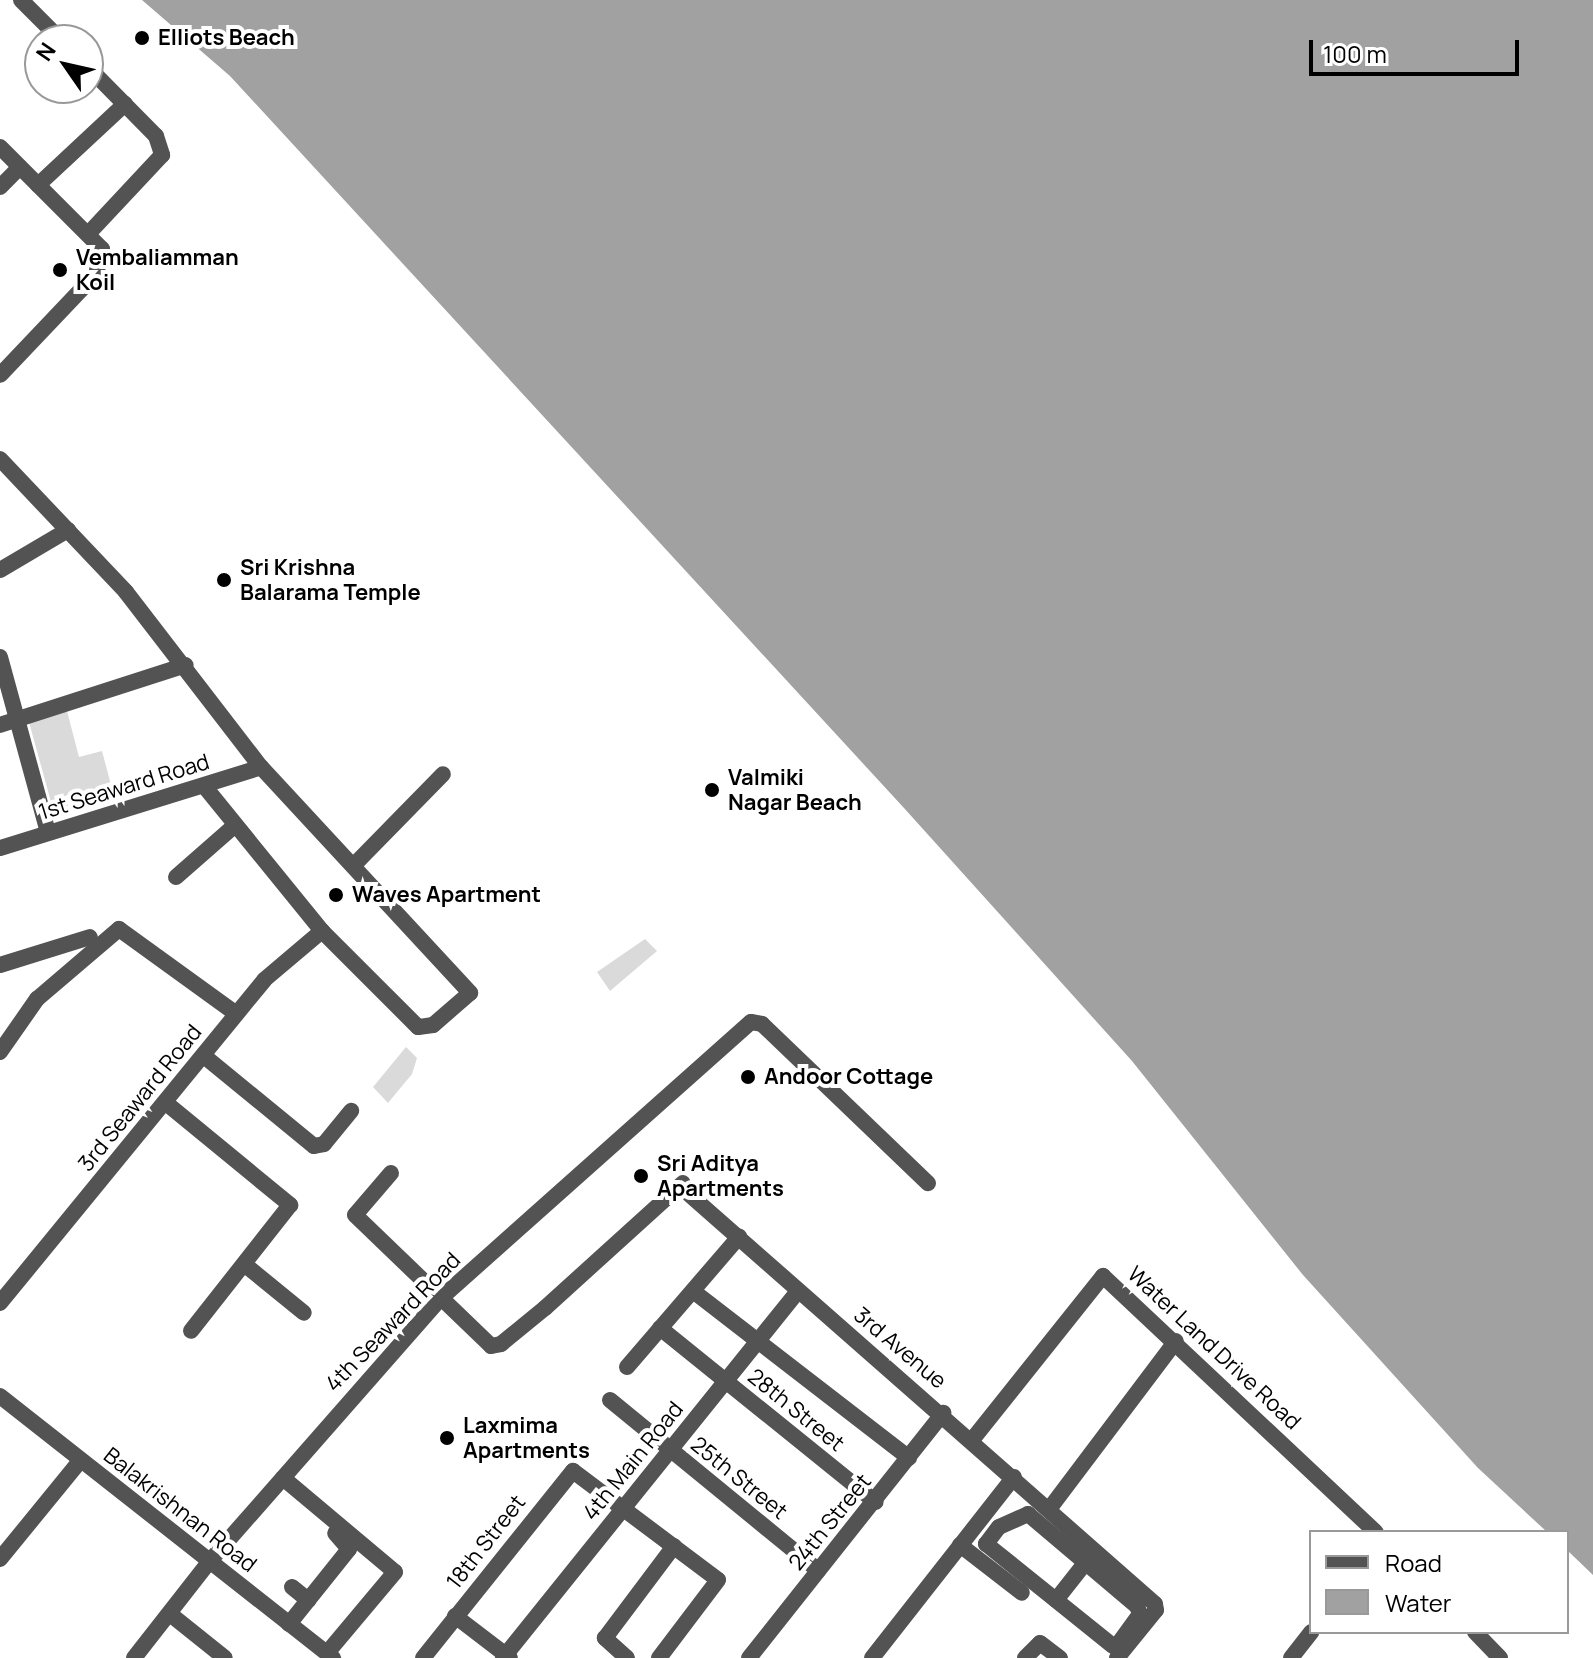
<!DOCTYPE html>
<html>
<head>
<meta charset="utf-8">
<style>
  body { margin:0 }
  #map { position:relative; width:1593px; height:1658px; overflow:hidden; background:#fff; font-family:Manrope,sans-serif }
  div>[style] { position:absolute }
  .green>* { inset:0; background:#dadada }
  .water>* { inset:0; background:#a1a1a1 }
  .minor>* { height:16px; margin:-8px; padding:0 8px; transform-origin:8px; border-radius:8px; background:#535353 }
  .dots>* { width:22px; height:22px; translate:-50% -50%; box-sizing:border-box; border:4px solid #fff; border-radius:50% }
  span { translate:-50% -50%; white-space:nowrap; text-align:center; line-height:1.15; -webkit-text-stroke:8px #fff; paint-order:stroke }
  .poi-label { font-size:22px; color:#000; font-weight:700 }
  .left { translate:0 -50%; text-align:left }
  .street-label { font-size:22px; color:#000 }
  .legend { position:absolute; left:1309px; top:1530px; width:260px; height:104px; box-sizing:border-box; background:#fff; border:2px solid #999; margin:0; padding:10px 14px; list-style:none; font-size:24px; color:#000 }
  .legend li { display:flex; align-items:center; gap:16px; height:40px }
  .legend b { width:40px; border:2px solid #999 }
  .north { position:absolute; left:24px; top:24px; width:80px; height:80px; box-sizing:border-box; background:#fff; border:2px solid #999; border-radius:50%; rotate:304deg; font-size:22px; font-weight:700; line-height:32px; text-align:center; color:#000 }
  .north::after { content:''; display:block; margin:auto; width:28px; height:36px; background:#000; clip-path:polygon(50% 0,100% 100%,50% 72%,0 100%) }
  .scale { position:absolute; left:1309px; top:40px; width:210px; height:36px; box-sizing:border-box; border:4px solid #000; border-top:0; padding-left:10px; font-size:24px; line-height:28px; white-space:nowrap; color:#000; -webkit-text-stroke:6px #fff; paint-order:stroke }
</style>
</head>
<body>
<div id="map">
  <div class="green">
    <div style="clip-path:polygon(67px 711px,79px 757px,102px 751px,114px 796px,54px 813px,29px 722px)"></div>
    <div style="clip-path:polygon(645px 939px,657px 951px,610px 991px,597px 972px)"></div>
    <div style="clip-path:polygon(406px 1047px,417px 1058px,412px 1074px,388px 1103px,373px 1087px)"></div>
  </div>
  <div class="water">
    <div style="clip-path:polygon(142px 0,1593px 0,1593px 1575px,1567px 1550px,1567px 1532px,1547px 1532px,1478px 1468px,1303px 1275px,1132px 1061px,904px 808px,230px 76px)"></div>
  </div>
  <div class="minor">
    <div style="left:21px;top:0;width:57px;rotate:45deg"></div>
    <div style="left:88px;top:67px;width:97px;rotate:45.4deg"></div>
    <div style="left:156px;top:136px;width:20px;rotate:72deg"></div>
    <div style="left:162px;top:155px;width:108px;rotate:133.1deg"></div>
    <div style="left:0;top:147px;width:144px;rotate:45deg"></div>
    <div style="left:102px;top:249px;width:26px;rotate:103deg"></div>
    <div style="left:96px;top:274px;width:139px;rotate:133.5deg"></div>
    <div style="left:38px;top:185px;width:119px;rotate:-43deg"></div>
    <div style="left:0;top:187px;width:28px;rotate:-45deg"></div>
    <div style="left:0;top:459px;width:183px;rotate:46.5deg"></div>
    <div style="left:126px;top:592px;width:221px;rotate:52.4deg"></div>
    <div style="left:261px;top:767px;width:308px;rotate:47.2deg"></div>
    <div style="left:470px;top:993px;width:49px;rotate:139.1deg"></div>
    <div style="left:433px;top:1025px;width:15px;rotate:172deg"></div>
    <div style="left:418px;top:1027px;width:136px;rotate:-135deg"></div>
    <div style="left:322px;top:931px;width:186px;rotate:-129.1deg"></div>
    <div style="left:0;top:570px;width:79px;rotate:-30.5deg"></div>
    <div style="left:0;top:657px;width:182px;rotate:74.7deg"></div>
    <div style="left:0;top:725px;width:195px;rotate:-17.9deg"></div>
    <div style="left:0;top:848px;width:273px;rotate:-17.2deg"></div>
    <div style="left:354px;top:865px;width:127px;rotate:-45.6deg"></div>
    <div style="left:176px;top:877px;width:77px;rotate:-41.3deg"></div>
    <div style="left:0;top:965px;width:94px;rotate:-17.3deg"></div>
    <div style="left:0;top:1052px;width:65px;rotate:-55.1deg"></div>
    <div style="left:37px;top:999px;width:108px;rotate:-40.5deg"></div>
    <div style="left:119px;top:929px;width:143px;rotate:35.9deg"></div>
    <div style="left:204px;top:1056px;width:142px;rotate:39.3deg"></div>
    <div style="left:314px;top:1146px;width:10px;rotate:-11deg"></div>
    <div style="left:324px;top:1144px;width:43px;rotate:-50.7deg"></div>
    <div style="left:166px;top:1103px;width:161px;rotate:39.4deg"></div>
    <div style="left:290px;top:1205px;width:160px;rotate:128.2deg"></div>
    <div style="left:391px;top:1173px;width:55px;rotate:130.6deg"></div>
    <div style="left:355px;top:1215px;width:189px;rotate:43.9deg"></div>
    <div style="left:491px;top:1346px;width:10px;rotate:-11deg"></div>
    <div style="left:501px;top:1344px;width:57px;rotate:-39.3deg"></div>
    <div style="left:545px;top:1308px;width:186px;rotate:-42.2deg"></div>
    <div style="left:690px;top:1195px;width:619px;rotate:41.33deg"></div>
    <div style="left:1155px;top:1604px;width:6px;rotate:81deg"></div>
    <div style="left:1156px;top:1610px;width:62px;rotate:129.1deg"></div>
    <div style="left:244px;top:1264px;width:77px;rotate:39.2deg"></div>
    <div style="left:693px;top:1291px;width:273px;rotate:37.7deg"></div>
    <div style="left:0;top:1303px;width:417px;rotate:-50.7deg"></div>
    <div style="left:264px;top:980px;width:76px;rotate:-40.2deg"></div>
    <div style="left:660px;top:1328px;width:277px;rotate:38.9deg"></div>
    <div style="left:627px;top:1367px;width:172px;rotate:-49.3deg"></div>
    <div style="left:0;top:1396px;width:424px;rotate:38.2deg"></div>
    <div style="left:610px;top:1400px;width:269px;rotate:39.3deg"></div>
    <div style="left:972px;top:1440px;width:210px;rotate:-51.4deg"></div>
    <div style="left:1103px;top:1276px;width:374px;rotate:43.2deg"></div>
    <div style="left:283px;top:1478px;width:146px;rotate:40deg"></div>
    <div style="left:395px;top:1572px;width:106px;rotate:130deg"></div>
    <div style="left:1050px;top:1508px;width:209px;rotate:-53deg"></div>
    <div style="left:1028px;top:1514px;width:143px;rotate:40.2deg"></div>
    <div style="left:1137px;top:1606px;width:9px;rotate:69deg"></div>
    <div style="left:1140px;top:1614px;width:37px;rotate:126deg"></div>
    <div style="left:1118px;top:1644px;width:5px;rotate:158deg"></div>
    <div style="left:1113px;top:1646px;width:163px;rotate:-141.2deg"></div>
    <div style="left:986px;top:1544px;width:21px;rotate:-53deg"></div>
    <div style="left:999px;top:1527px;width:32px;rotate:-24deg"></div>
    <div style="left:960px;top:1545px;width:78px;rotate:37.7deg"></div>
    <div style="left:0;top:1559px;width:127px;rotate:-50.8deg"></div>
    <div style="left:292px;top:1587px;width:21px;rotate:39deg"></div>
    <div style="left:1056px;top:1600px;width:48px;rotate:-51.7deg"></div>
    <div style="left:170px;top:1614px;width:70px;rotate:38.7deg"></div>
    <div style="left:455px;top:1616px;width:69px;rotate:37.4deg"></div>
    <div style="left:289px;top:1624px;width:96px;rotate:-51.3deg"></div>
    <div style="left:349px;top:1549px;width:21px;rotate:-131deg"></div>
    <div style="left:1475px;top:1632px;width:36px;rotate:46deg"></div>
    <div style="left:134px;top:1658px;width:122px;rotate:-52deg"></div>
    <div style="left:209px;top:1562px;width:351px;rotate:-48.7deg"></div>
    <div style="left:441px;top:1298px;width:415px;rotate:-41.7deg"></div>
    <div style="left:751px;top:1022px;width:11px;rotate:10deg"></div>
    <div style="left:762px;top:1024px;width:230px;rotate:43.8deg"></div>
    <div style="left:423px;top:1658px;width:240px;rotate:-51.3deg"></div>
    <div style="left:573px;top:1471px;width:181px;rotate:36.9deg"></div>
    <div style="left:718px;top:1580px;width:98px;rotate:127.1deg"></div>
    <div style="left:503px;top:1658px;width:471px;rotate:-51.2deg"></div>
    <div style="left:627px;top:1658px;width:30px;rotate:-138deg"></div>
    <div style="left:605px;top:1638px;width:115px;rotate:-53.1deg"></div>
    <div style="left:749px;top:1658px;width:313px;rotate:-51.6deg"></div>
    <div style="left:872px;top:1658px;width:230px;rotate:-51.9deg"></div>
    <div style="left:1025px;top:1658px;width:21px;rotate:-45deg"></div>
    <div style="left:1040px;top:1643px;width:25px;rotate:37deg"></div>
    <div style="left:1291px;top:1658px;width:33px;rotate:-52deg"></div>
  </div>
  <div class="dots">
    <div style="left:142px;top:38px;background:#000"></div>
    <div style="left:60px;top:270px;background:#000"></div>
    <div style="left:224px;top:580px;background:#000"></div>
    <div style="left:712px;top:790px;background:#000"></div>
    <div style="left:336px;top:895px;background:#000"></div>
    <div style="left:748px;top:1077px;background:#000"></div>
    <div style="left:641px;top:1176px;background:#000"></div>
    <div style="left:447px;top:1438px;background:#000"></div>
  </div>
  <div class="poi-label">
    <span class="left" style="left:158px;top:38px">Elliots Beach</span>
    <span class="left" style="left:76px;top:270px">Vembaliamman<br>Koil</span>
    <span class="left" style="left:240px;top:580px">Sri Krishna<br>Balarama Temple</span>
    <span class="left" style="left:728px;top:790px">Valmiki<br>Nagar Beach</span>
    <span class="left" style="left:352px;top:895px">Waves Apartment</span>
    <span class="left" style="left:764px;top:1077px">Andoor Cottage</span>
    <span class="left" style="left:657px;top:1176px">Sri Aditya<br>Apartments</span>
    <span class="left" style="left:463px;top:1438px">Laxmima<br>Apartments</span>
  </div>
  <div class="street-label">
    <span style="left:124px;top:787px;rotate:-17deg">1st Seaward Road</span>
    <span style="left:140px;top:1098px;rotate:-51deg">3rd Seaward Road</span>
    <span style="left:393px;top:1322px;rotate:-46deg">4th Seaward Road</span>
    <span style="left:900px;top:1348px;rotate:40deg">3rd Avenue</span>
    <span style="left:1214px;top:1348px;rotate:43deg">Water Land Drive Road</span>
    <span style="left:796px;top:1410px;rotate:39deg">28th Street</span>
    <span style="left:633px;top:1461px;rotate:-51deg">4th Main Road</span>
    <span style="left:739px;top:1478px;rotate:39deg">25th Street</span>
    <span style="left:180px;top:1510px;rotate:38deg">Balakrishnan Road</span>
    <span style="left:830px;top:1522px;rotate:-51deg">24th Street</span>
    <span style="left:486px;top:1542px;rotate:-52deg">18th Street</span>
  </div>
  <ul class="legend">
  <li><b style="height:10px;background:#535353"></b>Road</li>
  <li><b style="height:22px;background:#a1a1a1"></b>Water</li>
  </ul>
  <div class="north">N</div>
  <div class="scale">100 m</div>
</div>
</body>
</html>
